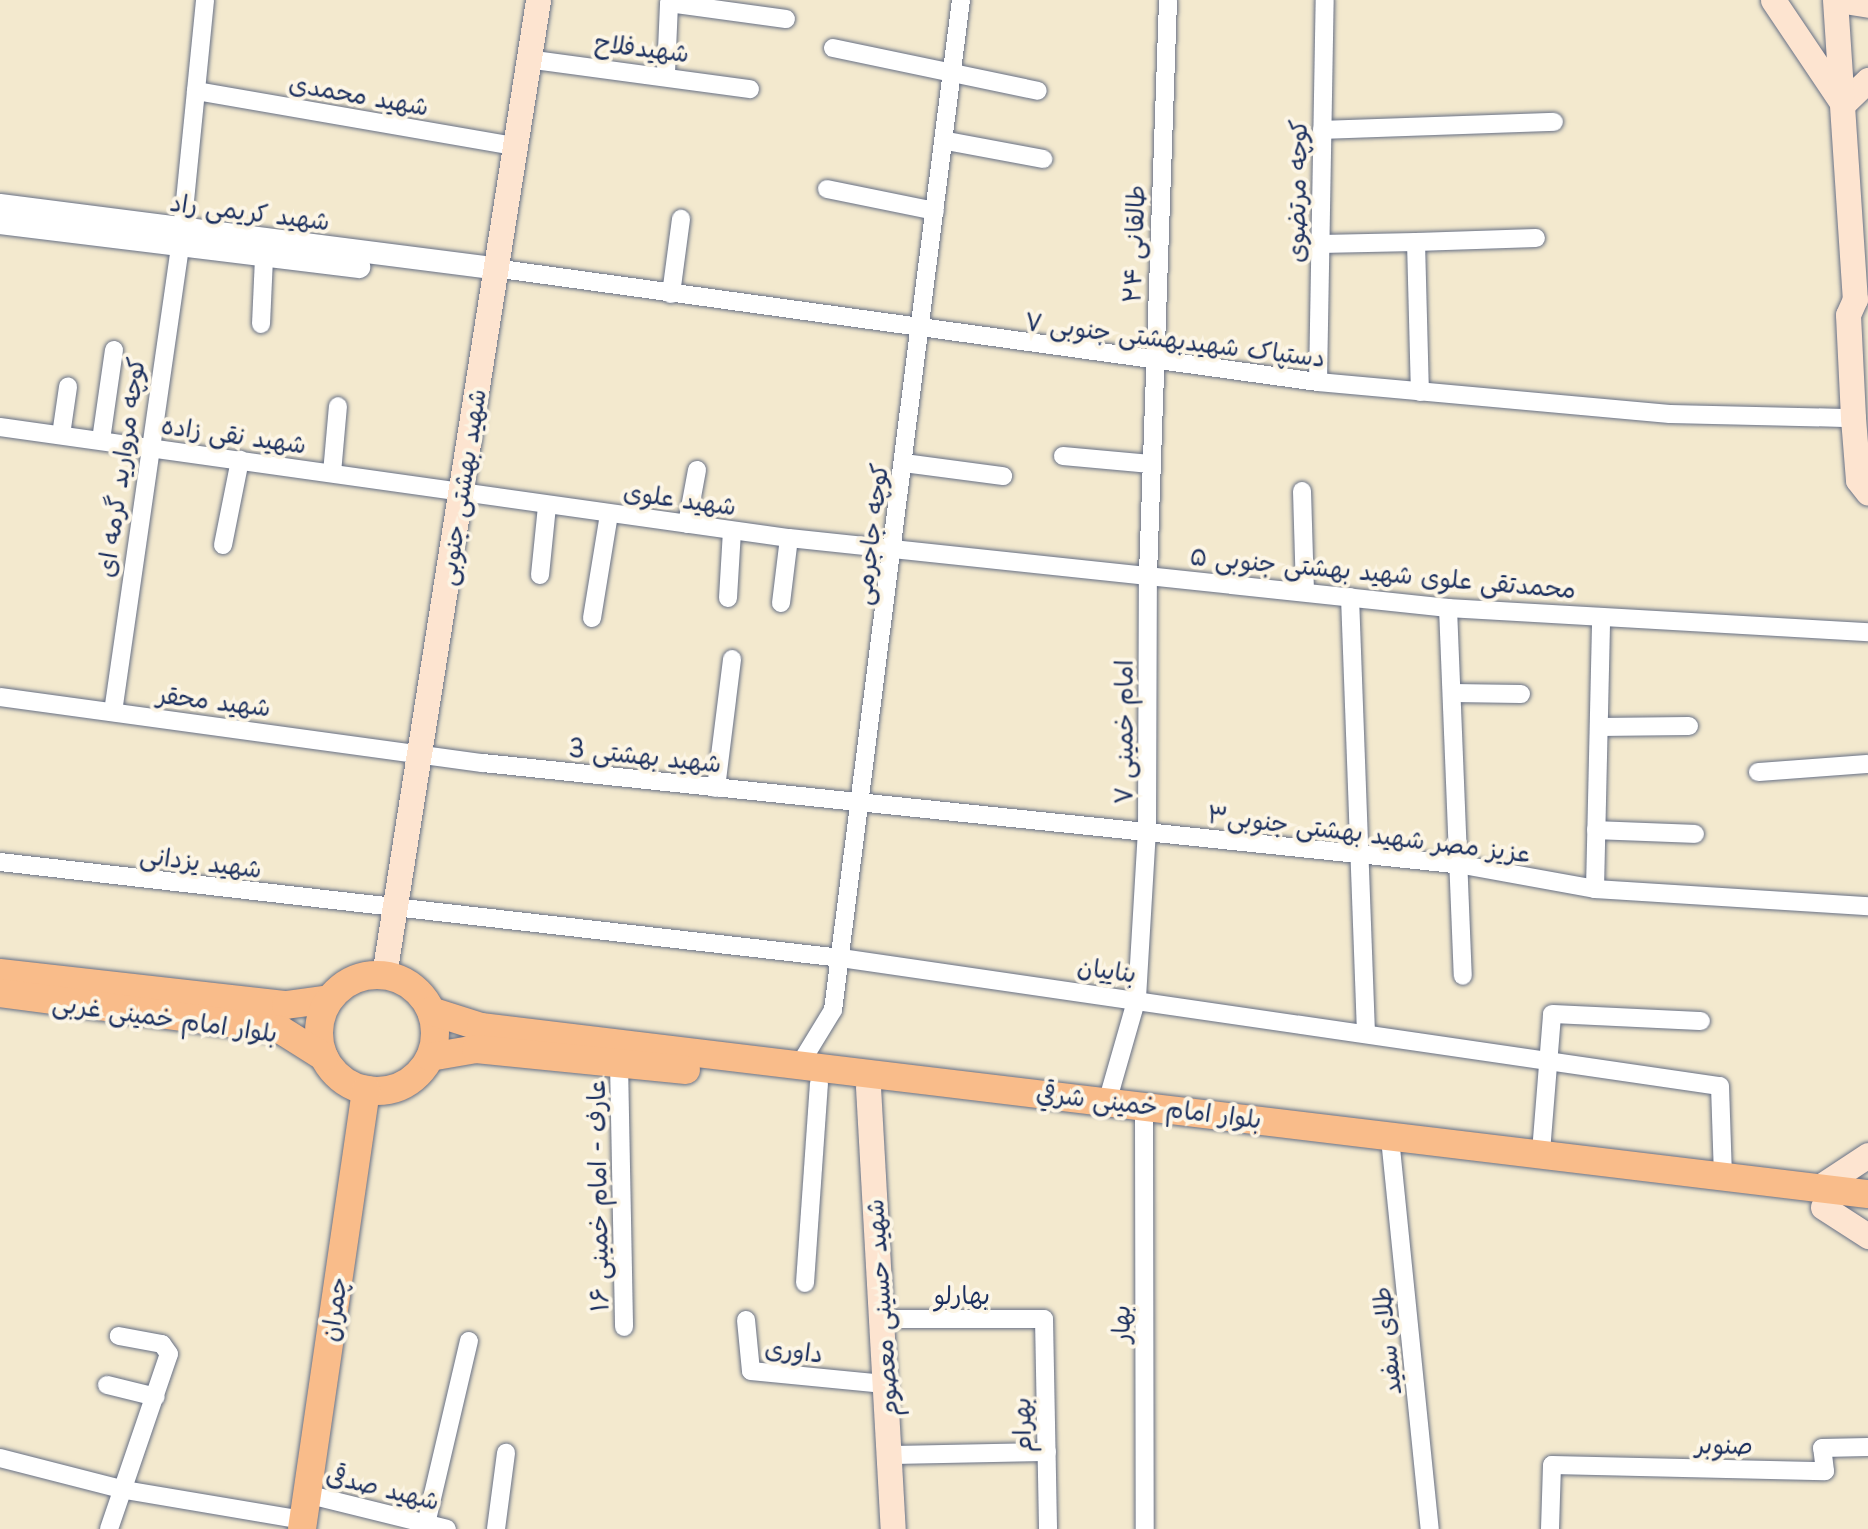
<!DOCTYPE html>
<html>
<head>
<meta charset="utf-8">
<style>
  body { margin:0 }
  #map { position:relative; width:1868px; height:1529px; overflow:hidden; background:#f3e9ce; font-family:"Playpen Sans","Playpen Sans Arabic",sans-serif }
  div>[style] { position:absolute }
  .roads { filter:drop-shadow(0 0 2px #677085) drop-shadow(0 0 2px #677085) }
  .minor>* { height:18px; margin:-9px; padding:0 9px; transform-origin:9px; border-radius:9px; background:#fff }
  .tertiary>* { height:22px; margin:-11px; padding:0 11px; transform-origin:11px; border-radius:11px; background:#fff }
  .secondary>* { height:25px; margin:-12.5px; padding:0 12.5px; transform-origin:12.5px; border-radius:12.5px; background:#fde4d0 }
  .primary>* { height:28px; margin:-14px; padding:0 14px; transform-origin:14px; border-radius:14px; background:#f9bc8a }
  .primary>.ring { margin:-14px; padding:0; box-sizing:content-box; background:none; border:28px solid #f9bc8a; border-radius:50% }
  span { translate:-50% -50%; white-space:nowrap; text-align:center; line-height:1.15; -webkit-text-stroke:8px #fcf5e5; paint-order:stroke }
  .street-label { font-size:25px; color:#1b2f5e }
</style>
</head>
<body>
<div id="map">
  <div class="roads">
    <div class="minor">
      <div style="left:833px;top:48px;width:209px;rotate:11.8deg"></div>
      <div style="left:527px;top:59px;width:225px;rotate:7.7deg"></div>
      <div style="left:666px;top:73px;width:70px;rotate:-87.5deg"></div>
      <div style="left:669px;top:3px;width:118px;rotate:7.8deg"></div>
      <div style="left:196px;top:91px;width:323px;rotate:9.8deg"></div>
      <div style="left:1322px;top:130px;width:232px;rotate:-2deg"></div>
      <div style="left:947px;top:141px;width:98px;rotate:10.6deg"></div>
      <div style="left:827px;top:189px;width:110px;rotate:11.5deg"></div>
      <div style="left:1416px;top:242px;width:120px;rotate:-1.9deg"></div>
      <div style="left:1320px;top:244px;width:96px;rotate:-1.2deg"></div>
      <div style="left:1416px;top:242px;width:150px;rotate:88.5deg"></div>
      <div style="left:494px;top:268px;width:832px;rotate:7.88deg"></div>
      <div style="left:1318px;top:382px;width:353px;rotate:5.2deg"></div>
      <div style="left:1670px;top:414px;width:183px;rotate:1.3deg"></div>
      <div style="left:671px;top:294px;width:76px;rotate:-82.4deg"></div>
      <div style="left:261px;top:324px;width:67px;rotate:-87.4deg"></div>
      <div style="left:1318px;top:382px;width:382px;rotate:-89deg"></div>
      <div style="left:0;top:427px;width:797px;rotate:8.01deg"></div>
      <div style="left:789px;top:538px;width:663px;rotate:6.06deg"></div>
      <div style="left:1448px;top:608px;width:421px;rotate:3.3deg"></div>
      <div style="left:61px;top:435px;width:49px;rotate:-81.7deg"></div>
      <div style="left:101px;top:440px;width:91px;rotate:-81.8deg"></div>
      <div style="left:1063px;top:456px;width:88px;rotate:5.2deg"></div>
      <div style="left:904px;top:463px;width:100px;rotate:7.5deg"></div>
      <div style="left:332px;top:473px;width:67px;rotate:-84.9deg"></div>
      <div style="left:1302px;top:491px;width:101px;rotate:88.3deg"></div>
      <div style="left:687px;top:524px;width:55px;rotate:-79.5deg"></div>
      <div style="left:223px;top:545px;width:87px;rotate:-78.7deg"></div>
      <div style="left:540px;top:575px;width:69px;rotate:-84.2deg"></div>
      <div style="left:1350px;top:597px;width:436px;rotate:87.9deg"></div>
      <div style="left:728px;top:598px;width:67px;rotate:-86.6deg"></div>
      <div style="left:781px;top:603px;width:65px;rotate:-83deg"></div>
      <div style="left:1448px;top:608px;width:368px;rotate:87.7deg"></div>
      <div style="left:592px;top:618px;width:105px;rotate:-80.7deg"></div>
      <div style="left:1453px;top:693px;width:68px;rotate:0.8deg"></div>
      <div style="left:0;top:697px;width:487px;rotate:7.8deg"></div>
      <div style="left:483px;top:763px;width:985px;rotate:5.94deg"></div>
      <div style="left:1463px;top:865px;width:134px;rotate:10.3deg"></div>
      <div style="left:1595px;top:889px;width:274px;rotate:3.6deg"></div>
      <div style="left:113px;top:712px;width:486px;rotate:-81.8deg"></div>
      <div style="left:182px;top:231px;width:232px;rotate:-84.3deg"></div>
      <div style="left:1599px;top:727px;width:90px;rotate:-0.6deg"></div>
      <div style="left:1758px;top:772px;width:110px;rotate:-4.2deg"></div>
      <div style="left:716px;top:788px;width:130px;rotate:-82.9deg"></div>
      <div style="left:1596px;top:830px;width:99px;rotate:2.3deg"></div>
      <div style="left:0;top:862px;width:846px;rotate:6.51deg"></div>
      <div style="left:841px;top:958px;width:888px;rotate:8.29deg"></div>
      <div style="left:1720px;top:1086px;width:91px;rotate:88.1deg"></div>
      <div style="left:1595px;top:889px;width:272px;rotate:-88.7deg"></div>
      <div style="left:619px;top:1063px;width:264px;rotate:88.9deg"></div>
      <div style="left:800px;top:1064px;width:63px;rotate:-58.6deg"></div>
      <div style="left:833px;top:1010px;width:1018px;rotate:-82.78deg"></div>
      <div style="left:1108px;top:1099px;width:105px;rotate:-74deg"></div>
      <div style="left:1137px;top:998px;width:166px;rotate:-86.6deg"></div>
      <div style="left:1147px;top:832px;width:258px;rotate:-89.8deg"></div>
      <div style="left:1148px;top:574px;width:574px;rotate:-88deg"></div>
      <div style="left:1144px;top:1119px;width:410px;rotate:89.9deg"></div>
      <div style="left:1391px;top:1148px;width:383px;rotate:84.2deg"></div>
      <div style="left:1541px;top:1152px;width:138px;rotate:-85.4deg"></div>
      <div style="left:1552px;top:1014px;width:149px;rotate:2.7deg"></div>
      <div style="left:805px;top:1283px;width:200px;rotate:-86deg"></div>
      <div style="left:881px;top:1319px;width:163px"></div>
      <div style="left:1044px;top:1319px;width:210px;rotate:88.9deg"></div>
      <div style="left:746px;top:1320px;width:51px;rotate:84.4deg"></div>
      <div style="left:751px;top:1371px;width:134px;rotate:5.6deg"></div>
      <div style="left:107px;top:1385px;width:50px;rotate:13.8deg"></div>
      <div style="left:890px;top:1455px;width:157px;rotate:-1.1deg"></div>
      <div style="left:0;top:1458px;width:129px;rotate:14.4deg"></div>
      <div style="left:125px;top:1490px;width:181px;rotate:9.6deg"></div>
      <div style="left:306px;top:1494px;width:145px;rotate:13.9deg"></div>
      <div style="left:426px;top:1524px;width:188px;rotate:-76.8deg"></div>
      <div style="left:109px;top:1529px;width:185px;rotate:-71.1deg"></div>
      <div style="left:169px;top:1354px;width:12px;rotate:-125deg"></div>
      <div style="left:162px;top:1344px;width:44px;rotate:-169.5deg"></div>
      <div style="left:496px;top:1529px;width:77px;rotate:-82.5deg"></div>
      <div style="left:1550px;top:1529px;width:64px;rotate:-88.2deg"></div>
      <div style="left:1552px;top:1465px;width:273px;rotate:1.3deg"></div>
      <div style="left:1825px;top:1471px;width:23px;rotate:-97deg"></div>
      <div style="left:1822px;top:1448px;width:46px;rotate:-1.2deg"></div>
    </div>
    <div class="tertiary">
      <div style="left:0;top:205px;width:498px;rotate:7.3deg"></div>
      <div style="left:0;top:223px;width:362px;rotate:7deg"></div>
    </div>
    <div class="secondary">
      <div style="left:1773px;top:0;width:125px;rotate:56.1deg"></div>
      <div style="left:1843px;top:104px;width:35px;rotate:-44deg"></div>
      <div style="left:1835px;top:0;width:300px;rotate:86.2deg"></div>
      <div style="left:1855px;top:299px;width:17px;rotate:114deg"></div>
      <div style="left:1848px;top:315px;width:103px;rotate:87.2deg"></div>
      <div style="left:1853px;top:418px;width:62px;rotate:85.4deg"></div>
      <div style="left:1858px;top:480px;width:16px;rotate:52deg"></div>
      <div style="left:1838px;top:0;width:30px;rotate:9deg"></div>
      <div style="left:384px;top:975px;width:987px;rotate:-81.02deg"></div>
      <div style="left:868px;top:1087px;width:443px;rotate:86.8deg"></div>
      <div style="left:1818px;top:1188px;width:60px;rotate:-33.4deg"></div>
      <div style="left:1823px;top:1207px;width:54px;rotate:32.8deg"></div>
    </div>
    <div class="primary">
      <div style="left:0;top:973px;width:288px;rotate:6.4deg"></div>
      <div style="left:286px;top:1005px;width:44px;rotate:-7.8deg"></div>
      <div class="ring" style="left:319px;top:975px;width:88px;height:88px"></div>
      <div style="left:0;top:993px;width:283px;rotate:7.5deg"></div>
      <div style="left:281px;top:1030px;width:51px;rotate:32.1deg"></div>
      <div style="left:431px;top:1011px;width:52px;rotate:17.7deg"></div>
      <div style="left:481px;top:1027px;width:1397px;rotate:6.87deg"></div>
      <div style="left:430px;top:1057px;width:47px;rotate:-9.9deg"></div>
      <div style="left:476px;top:1049px;width:211px;rotate:5.7deg"></div>
      <div style="left:302px;top:1529px;width:444px;rotate:-81.7deg"></div>
    </div>
  </div>
  <div class="street-label">
    <span style="left:642px;top:47px;rotate:7deg">شهیدفلاح</span>
    <span style="left:359px;top:94px;rotate:10deg">شهید محمدی</span>
    <span style="left:1296px;top:191px;rotate:-89deg">کوچه مرتضوی</span>
    <span style="left:250px;top:211px;rotate:7deg">شهید کریمی راد</span>
    <span style="left:1133px;top:244px;rotate:-88deg">طالقانی ۲۴</span>
    <span style="left:1175px;top:339px;rotate:7deg">دستپاک شهیدبهشتی جنوبی ۷</span>
    <span style="left:234px;top:434px;rotate:8deg">شهید نقی زاده</span>
    <span style="left:120px;top:467px;rotate:-82deg">کوچه مروارید گرمه ای</span>
    <span style="left:461px;top:487px;rotate:-81deg">شهید بهشتی جنوبی</span>
    <span style="left:680px;top:498px;rotate:8deg">شهید علوی</span>
    <span style="left:870px;top:534px;rotate:-83deg">کوچه جاجرمی</span>
    <span style="left:1383px;top:572px;rotate:5deg">محمدتقی علوی شهید بهشتی جنوبی ۵</span>
    <span style="left:214px;top:700px;rotate:7deg">شهید محقر</span>
    <span style="left:1123px;top:732px;rotate:-90deg">امام خمینی ۷</span>
    <span style="left:645px;top:755px;rotate:6deg">شهید بهشتی 3</span>
    <span style="left:1369px;top:833px;rotate:7deg">عزیز مصر شهید بهشتی جنوبی۳</span>
    <span style="left:201px;top:861px;rotate:7deg">شهید یزدانی</span>
    <span style="left:1107px;top:969px;rotate:8deg">بناییان</span>
    <span style="left:165px;top:1017px;rotate:8deg">بلوار امام خمینی غربی</span>
    <span style="left:1149px;top:1105px;rotate:7deg">بلوار امام خمینی شرقي</span>
    <span style="left:597px;top:1196px;rotate:-91deg">عارف - امام خمینی ۱۶</span>
    <span style="left:962px;top:1294px">بهارلو</span>
    <span style="left:881px;top:1308px;rotate:-94deg">شهید حسینی معصوم</span>
    <span style="left:333px;top:1309px;rotate:-82deg">چمران</span>
    <span style="left:1120px;top:1324px;rotate:-90deg">بهار</span>
    <span style="left:1386px;top:1341px;rotate:-96deg">طلای سفید</span>
    <span style="left:794px;top:1350px;rotate:6deg">داوری</span>
    <span style="left:1021px;top:1425px;rotate:-91deg">بهرام</span>
    <span style="left:1724px;top:1444px;rotate:1deg">صنوبر</span>
    <span style="left:383px;top:1487px;rotate:14deg">شهید صدقی</span>
  </div>
</div>
</body>
</html>
